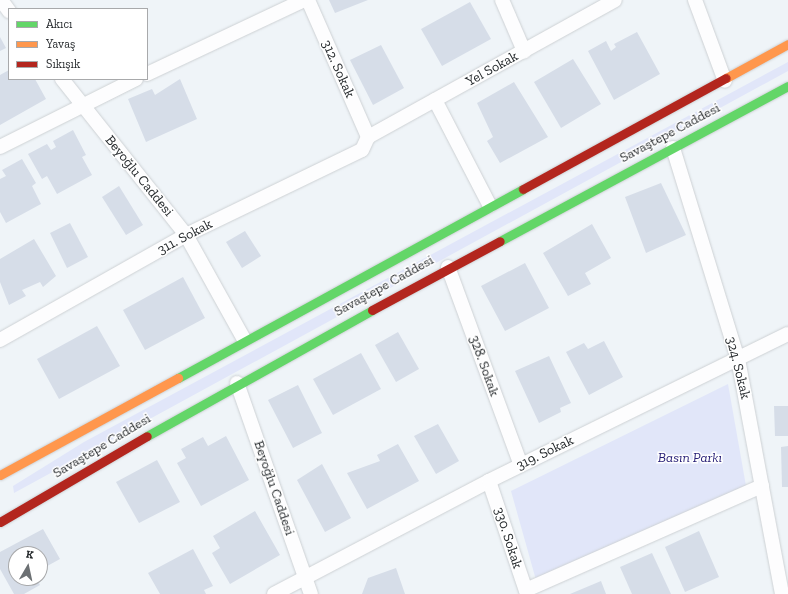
<!DOCTYPE html>
<html>
<head>
<meta charset="utf-8">
<style>
  body { margin:0 }
  #map { position:relative; width:788px; height:594px; overflow:hidden; background:#eff4f8; font-family:"Zilla Slab",serif }
  div>[style] { position:absolute }
  .green>* { inset:0; background:#e1e6f9 }
  .building>* { inset:0; background:#d6dde8 }
  .roads { filter:drop-shadow(0 0 1px #cdd1d4) drop-shadow(0 0 1px #cdd1d4) }
  .street>* { height:14px; margin:-7px; padding:0 7px; transform-origin:7px; border-radius:7px; background:#fdfdfe }
  .fast>* { height:9px; margin:-4.5px; padding:0 4.5px; transform-origin:4.5px; border-radius:4.5px; background:#63d668 }
  .slow>* { height:9px; margin:-4.5px; padding:0 4.5px; transform-origin:4.5px; border-radius:4.5px; background:#ff974d }
  .jam>* { height:9px; margin:-4.5px; padding:0 4.5px; transform-origin:4.5px; border-radius:4.5px; background:#b3261e }
  span { translate:-50% -50%; white-space:nowrap; text-align:center; line-height:1.15; -webkit-text-stroke:3px #fff; paint-order:stroke }
  .street-label { font-size:14px; color:#25292c }
  .park-label { font-size:14px; color:#231b74; font-style:italic }
  .legend { position:absolute; left:8px; top:8px; width:140px; height:72px; box-sizing:border-box; background:#fff; border:1px solid #a8a9ab; margin:0; padding:5px 7px; list-style:none; font-size:12px; color:#25292c }
  .legend li { display:flex; align-items:center; gap:8px; height:20px }
  .legend b { width:20px; border:1px solid #a8a9ab }
  .north { position:absolute; left:8px; top:546px; width:40px; height:40px; box-sizing:border-box; background:#fff; border:1px solid #a8a9ab; border-radius:50%; rotate:9deg; font-size:11px; font-weight:700; line-height:16px; text-align:center; color:#25292c }
  .north::after { content:''; display:block; margin:auto; width:14px; height:18px; background:#6c7073; clip-path:polygon(50% 0,100% 100%,50% 72%,0 100%) }
</style>
</head>
<body>
<div id="map">
  <div class="green">
    <div style="clip-path:polygon(788px 62px,788px 71px,14px 493px,13px 486px,84px 442px)"></div>
    <div style="clip-path:polygon(728px 384px,746px 486px,536px 580px,511px 491px)"></div>
  </div>
  <div class="building">
    <div style="clip-path:polygon(329px 0,368px 0,335px 13px)"></div>
    <div style="clip-path:polygon(470px 2px,491px 39px,442px 66px,421px 29px)"></div>
    <div style="clip-path:polygon(637px 32px,660px 74px,614px 100px,588px 51px,606px 41px,611px 51px,616px 47px,614px 44px)"></div>
    <div style="clip-path:polygon(0 37px,6px 48px,0 51px)"></div>
    <div style="clip-path:polygon(381px 45px,404px 88px,373px 105px,350px 60px)"></div>
    <div style="clip-path:polygon(573px 59px,601px 104px,561px 128px,534px 82px)"></div>
    <div style="clip-path:polygon(9px 70px,9px 79px,35px 79px,46px 99px,0 125px,0 75px)"></div>
    <div style="clip-path:polygon(180px 79px,197px 119px,146px 142px,128px 99px,152px 89px,155px 95px)"></div>
    <div style="clip-path:polygon(514px 82px,548px 137px,500px 163px,487px 141px,493px 137px,477px 103px)"></div>
    <div style="clip-path:polygon(73px 130px,86px 155px,82px 157px,92px 175px,57px 194px,47px 176px,42px 179px,28px 154px,47px 144px,51px 150px,56px 147px,53px 141px)"></div>
    <div style="clip-path:polygon(22px 159px,36px 183px,32px 186px,41px 204px,6px 223px,0 212px,0 179px,6px 176px,2px 170px)"></div>
    <div style="clip-path:polygon(661px 183px,686px 235px,646px 253px,625px 197px)"></div>
    <div style="clip-path:polygon(119px 186px,143px 225px,126px 235px,102px 197px)"></div>
    <div style="clip-path:polygon(70px 223px,88px 257px,67px 268px,50px 233px)"></div>
    <div style="clip-path:polygon(592px 224px,611px 258px,585px 273px,591px 284px,568px 296px,543px 253px)"></div>
    <div style="clip-path:polygon(245px 231px,261px 256px,242px 268px,226px 242px)"></div>
    <div style="clip-path:polygon(34px 239px,56px 276px,43px 287px,40px 282px,22px 290px,26px 296px,9px 305px,0 282px,0 259px)"></div>
    <div style="clip-path:polygon(525px 263px,549px 308px,505px 331px,481px 286px)"></div>
    <div style="clip-path:polygon(183px 277px,205px 318px,145px 350px,123px 310px)"></div>
    <div style="clip-path:polygon(97px 326px,120px 366px,59px 399px,37px 359px)"></div>
    <div style="clip-path:polygon(398px 332px,419px 369px,396px 382px,375px 345px)"></div>
    <div style="clip-path:polygon(604px 341px,623px 377px,589px 395px,566px 352px,584px 343px,588px 349px)"></div>
    <div style="clip-path:polygon(361px 353px,381px 389px,333px 415px,313px 379px)"></div>
    <div style="clip-path:polygon(549px 356px,571px 403px,560px 408px,561px 412px,539px 423px,515px 371px)"></div>
    <div style="clip-path:polygon(298px 385px,322px 433px,293px 448px,268px 400px)"></div>
    <div style="clip-path:polygon(774px 406px,788px 406px,788px 436px,775px 436px)"></div>
    <div style="clip-path:polygon(438px 424px,459px 461px,436px 474px,414px 436px)"></div>
    <div style="clip-path:polygon(226px 436px,249px 480px,201px 506px,177px 463px,186px 458px,181px 449px,203px 437px,208px 446px)"></div>
    <div style="clip-path:polygon(398px 444px,419px 481px,367px 509px,347px 473px,380px 461px,377px 455px)"></div>
    <div style="clip-path:polygon(788px 446px,788px 487px,782px 487px,781px 447px)"></div>
    <div style="clip-path:polygon(157px 460px,180px 502px,139px 523px,116px 482px)"></div>
    <div style="clip-path:polygon(322px 464px,351px 518px,325px 532px,297px 480px)"></div>
    <div style="clip-path:polygon(255px 511px,280px 555px,230px 584px,212px 553px,220px 548px,213px 536px)"></div>
    <div style="clip-path:polygon(43px 529px,60px 559px,40px 570px,40px 554px,16px 554px,16px 578px,36px 578px,40px 585px,24px 594px,14px 594px,0 569px,0 552px)"></div>
    <div style="clip-path:polygon(699px 531px,719px 577px,685px 592px,665px 547px)"></div>
    <div style="clip-path:polygon(193px 549px,213px 586px,204px 590px,206px 594px,160px 594px,148px 573px)"></div>
    <div style="clip-path:polygon(652px 553px,671px 594px,632px 594px,620px 567px)"></div>
    <div style="clip-path:polygon(396px 568px,405px 594px,362px 594px,368px 578px)"></div>
    <div style="clip-path:polygon(601px 581px,606px 594px,570px 594px)"></div>
  </div>
  <div class="roads">
    <div class="street">
      <div style="left:1px;top:0;width:14px;rotate:54deg"></div>
      <div style="left:308px;top:0;width:150px;rotate:66.3deg"></div>
      <div style="left:502px;top:0;width:56px;rotate:66.7deg"></div>
      <div style="left:695px;top:0;width:86px;rotate:69.7deg"></div>
      <div style="left:147px;top:74px;width:174px;rotate:-25.2deg"></div>
      <div style="left:62px;top:79px;width:199px;rotate:51.5deg"></div>
      <div style="left:186px;top:235px;width:119px;rotate:60.9deg"></div>
      <div style="left:435px;top:100px;width:119px;rotate:62.6deg"></div>
      <div style="left:368px;top:137px;width:282px;rotate:-29deg"></div>
      <div style="left:0;top:147px;width:152px;rotate:-26.6deg"></div>
      <div style="left:673px;top:148px;width:221px;rotate:72.9deg"></div>
      <div style="left:738px;top:359px;width:239px;rotate:79.4deg"></div>
      <div style="left:448px;top:267px;width:211px;rotate:69.8deg"></div>
      <div style="left:0;top:340px;width:214px;rotate:-29.4deg"></div>
      <div style="left:186px;top:235px;width:195px;rotate:-25.8deg"></div>
      <div style="left:362px;top:150px;width:14px;rotate:-65deg"></div>
      <div style="left:237px;top:383px;width:224px;rotate:70.7deg"></div>
      <div style="left:489px;top:481px;width:119px;rotate:71.4deg"></div>
      <div style="left:526px;top:590px;width:258px;rotate:-23.8deg"></div>
      <div style="left:274px;top:594px;width:243px;rotate:-27.7deg"></div>
      <div style="left:489px;top:481px;width:333px;rotate:-26.2deg"></div>
    </div>
    <div class="fast">
      <div style="left:500px;top:241px;width:327px;rotate:-28.3deg"></div>
      <div style="left:178px;top:378px;width:393px;rotate:-28.7deg"></div>
      <div style="left:147px;top:436px;width:258px;rotate:-29.2deg"></div>
    </div>
    <div class="slow">
      <div style="left:726px;top:78px;width:71px;rotate:-28.7deg"></div>
      <div style="left:0;top:475px;width:203px;rotate:-28.6deg"></div>
    </div>
    <div class="jam">
      <div style="left:523px;top:189px;width:231px;rotate:-28.7deg"></div>
      <div style="left:372px;top:310px;width:145px;rotate:-28.3deg"></div>
      <div style="left:0;top:522px;width:170px;rotate:-30.3deg"></div>
    </div>
  </div>
  <div class="street-label">
    <span style="left:338px;top:69px;rotate:66deg">312. Sokak</span>
    <span style="left:492px;top:69px;rotate:-29deg">Yel Sokak</span>
    <span style="left:670px;top:133px;rotate:-28deg">Savaştepe Caddesi</span>
    <span style="left:139px;top:176px;rotate:51deg">Beyoğlu Caddesi</span>
    <span style="left:185px;top:237px;rotate:-28deg">311. Sokak</span>
    <span style="left:384px;top:286px;rotate:-29deg">Savaştepe Caddesi</span>
    <span style="left:484px;top:366px;rotate:70deg">328. Sokak</span>
    <span style="left:738px;top:368px;rotate:76deg">324. Sokak</span>
    <span style="left:102px;top:446px;rotate:-31deg">Savaştepe Caddesi</span>
    <span style="left:545px;top:453px;rotate:-26deg">319. Sokak</span>
    <span style="left:274px;top:488px;rotate:71deg">Beyoğlu Caddesi</span>
    <span style="left:508px;top:538px;rotate:72deg">330. Sokak</span>
  </div>
  <div class="park-label">
    <span style="left:690px;top:458px">Basın Parkı</span>
  </div>
  <ul class="legend">
  <li><b style="height:5px;background:#63d668"></b>Akıcı</li>
  <li><b style="height:5px;background:#ff974d"></b>Yavaş</li>
  <li><b style="height:5px;background:#b3261e"></b>Sıkışık</li>
  </ul>
  <div class="north">K</div>
</div>
</body>
</html>
